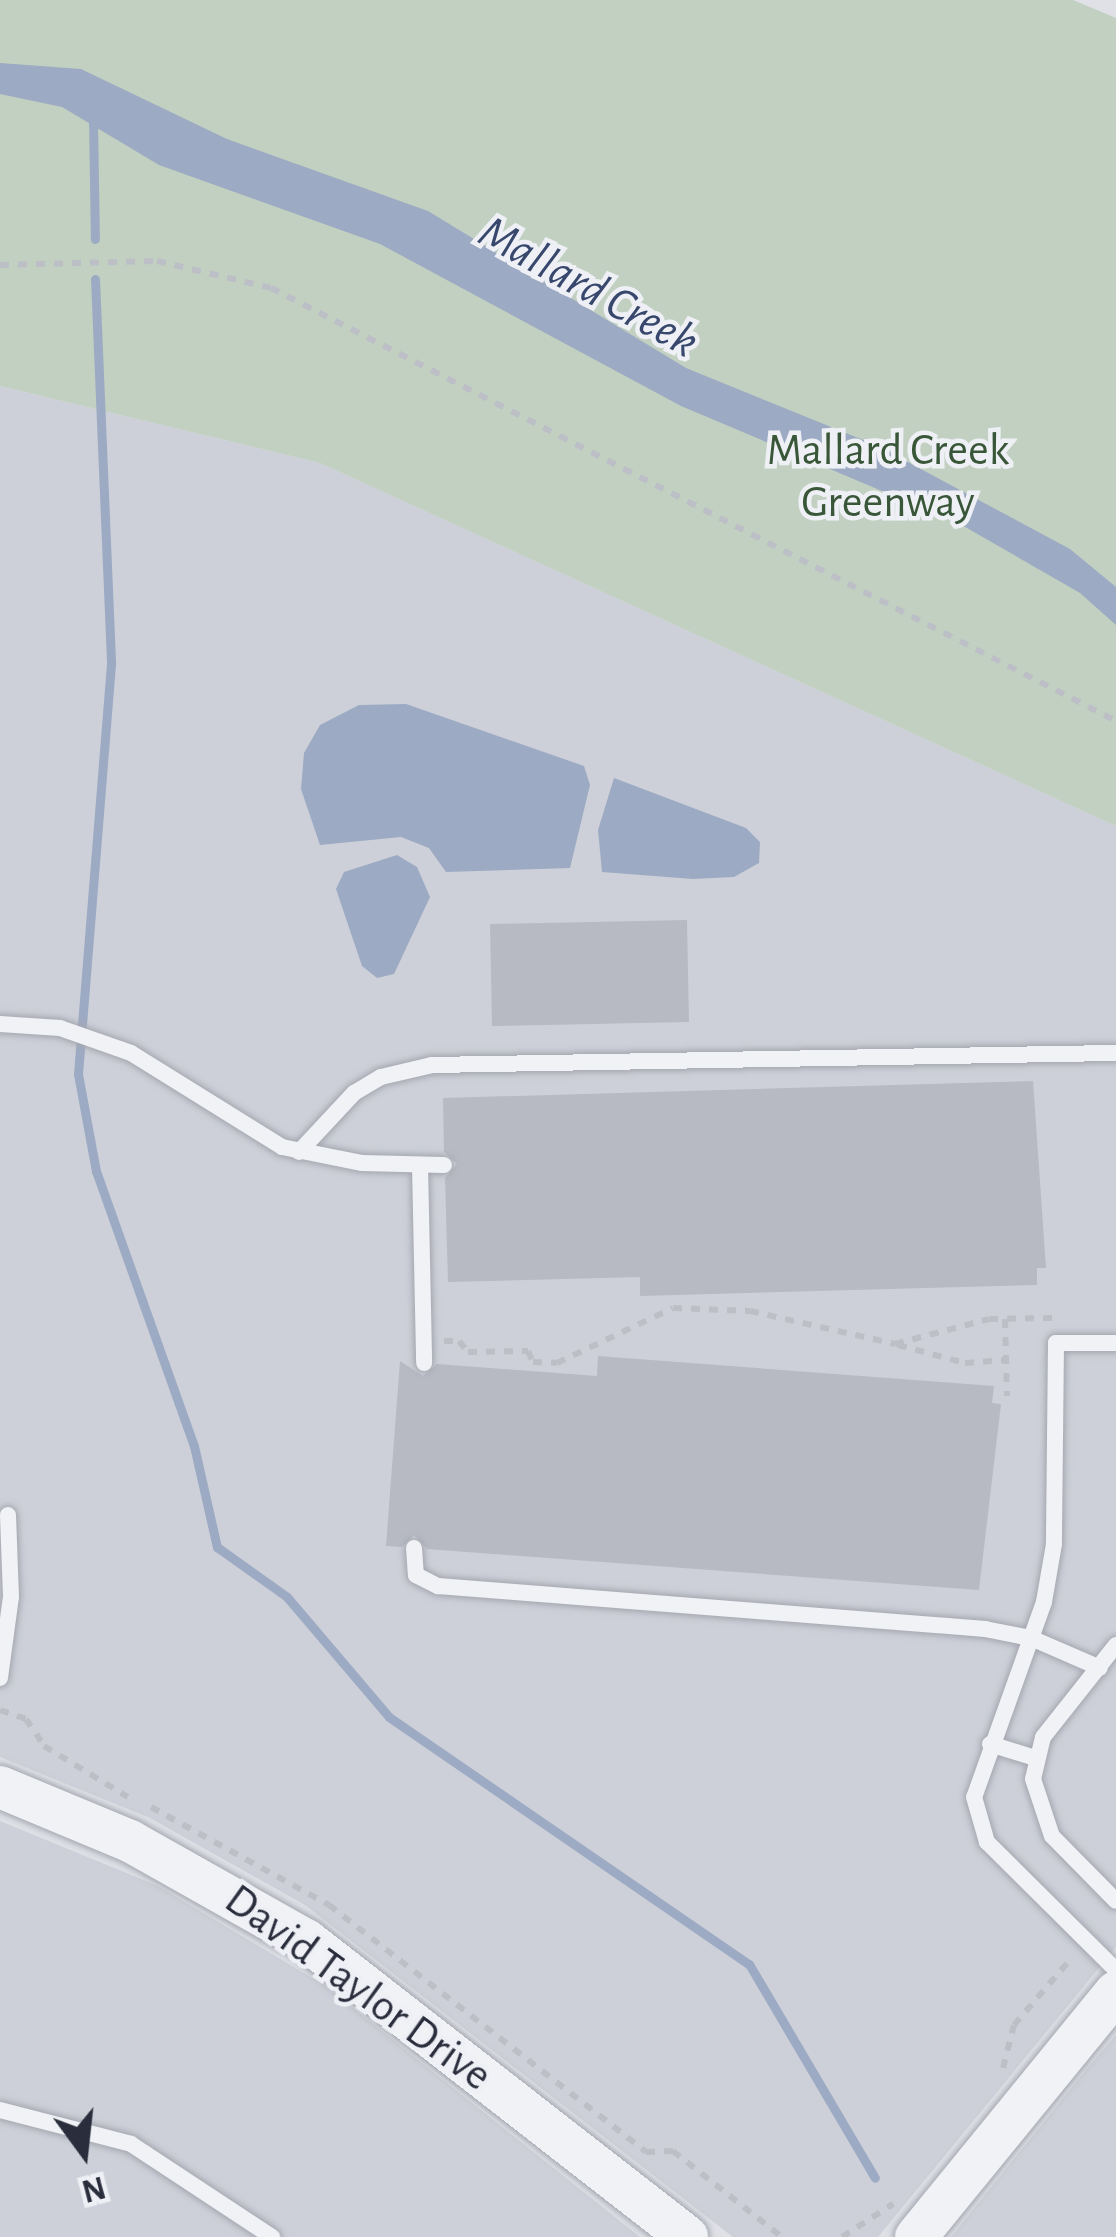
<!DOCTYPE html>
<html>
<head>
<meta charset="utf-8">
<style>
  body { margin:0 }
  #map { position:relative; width:1116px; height:2237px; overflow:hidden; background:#dfe1e7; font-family:"Alegreya Sans",sans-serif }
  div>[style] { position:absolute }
  .built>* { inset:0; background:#cdd0d8 }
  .green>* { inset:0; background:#c2d0c1 }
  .water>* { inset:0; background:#9daac3 }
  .stream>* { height:9px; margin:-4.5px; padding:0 4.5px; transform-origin:4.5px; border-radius:4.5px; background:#9daac3 }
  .building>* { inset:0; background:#b7bac3 }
  .path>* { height:6px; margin-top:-3px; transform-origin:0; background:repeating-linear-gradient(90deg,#bdbfc6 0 9px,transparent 0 18px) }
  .roads { filter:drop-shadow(0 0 3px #a5a7b0) drop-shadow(0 0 3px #a5a7b0) }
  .service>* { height:16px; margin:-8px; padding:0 8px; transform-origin:8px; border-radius:8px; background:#f1f2f6 }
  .tertiary>* { height:42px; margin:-21px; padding:0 21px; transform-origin:21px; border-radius:21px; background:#f1f2f6 }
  span { translate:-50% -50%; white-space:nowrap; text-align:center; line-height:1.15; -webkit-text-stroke:9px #eef0f5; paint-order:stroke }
  .park-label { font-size:45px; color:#395738 }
  .street-label { font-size:45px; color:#2a2d3c }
  .water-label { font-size:48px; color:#38476c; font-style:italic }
  .north { position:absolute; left:24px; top:2093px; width:120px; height:120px; -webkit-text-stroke:9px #eef0f5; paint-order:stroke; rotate:165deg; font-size:33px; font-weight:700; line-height:48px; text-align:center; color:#2a2d3c }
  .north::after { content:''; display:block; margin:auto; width:42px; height:54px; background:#2a2d3c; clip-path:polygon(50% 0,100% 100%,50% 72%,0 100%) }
</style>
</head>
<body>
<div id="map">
  <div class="built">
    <div style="clip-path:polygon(0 386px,320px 463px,1116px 826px,1116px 1947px,878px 2237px,733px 2237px,305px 1905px,150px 1818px,0 1757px)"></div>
    <div style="clip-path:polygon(0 1821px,158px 1886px,324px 1985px,640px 2237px,0 2237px)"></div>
    <div style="clip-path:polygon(1116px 2035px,1116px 2237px,951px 2237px,1090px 2065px)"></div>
  </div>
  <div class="green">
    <div style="clip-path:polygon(0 0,1073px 0,1116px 18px,1116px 826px,320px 463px,0 386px)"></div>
  </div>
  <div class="water">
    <div style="clip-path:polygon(0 63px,81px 69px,227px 139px,428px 211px,686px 368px,878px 446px,1070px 549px,1116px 587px,1116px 625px,1080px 593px,960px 524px,681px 406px,380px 244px,159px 165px,62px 107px,0 94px)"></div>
    <div style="clip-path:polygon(406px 704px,584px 766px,590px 785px,570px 868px,446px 872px,429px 848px,401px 837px,320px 845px,301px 789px,304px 753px,320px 725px,359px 705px)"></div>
    <div style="clip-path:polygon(614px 778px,746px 828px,760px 842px,759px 863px,734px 877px,693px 879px,602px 872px,598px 830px)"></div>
    <div style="clip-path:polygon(397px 855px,417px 867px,430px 897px,394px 974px,377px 978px,362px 966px,336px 889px,344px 872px)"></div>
  </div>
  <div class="stream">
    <div style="left:93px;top:118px;width:121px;rotate:89.1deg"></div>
    <div style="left:95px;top:279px;width:385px;rotate:87.6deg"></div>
    <div style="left:111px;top:664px;width:411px;rotate:94.6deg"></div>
    <div style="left:78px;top:1074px;width:99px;rotate:79.5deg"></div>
    <div style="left:96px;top:1171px;width:292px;rotate:70.4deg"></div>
    <div style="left:194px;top:1446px;width:104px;rotate:77.2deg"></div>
    <div style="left:217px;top:1547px;width:86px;rotate:35.5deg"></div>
    <div style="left:287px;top:1597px;width:157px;rotate:49.6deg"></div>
    <div style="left:389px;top:1717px;width:437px;rotate:34.5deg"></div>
    <div style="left:749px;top:1964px;width:248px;rotate:59.5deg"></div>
  </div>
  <div class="building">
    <div style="clip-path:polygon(687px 920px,689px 1022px,492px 1026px,490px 924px)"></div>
    <div style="clip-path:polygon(1033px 1081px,1046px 1268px,1037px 1268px,1037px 1285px,640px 1296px,640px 1277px,448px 1282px,445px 1178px,457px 1164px,444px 1152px,443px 1098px)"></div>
    <div style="clip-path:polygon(598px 1356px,994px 1386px,992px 1403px,1001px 1404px,979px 1590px,427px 1549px,414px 1535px,402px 1547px,386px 1546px,400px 1361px,423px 1376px,437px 1364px,597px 1376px)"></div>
  </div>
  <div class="path">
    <div style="left:0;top:265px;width:157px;rotate:-1.5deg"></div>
    <div style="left:157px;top:261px;width:117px;rotate:13.3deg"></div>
    <div style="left:271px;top:288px;width:949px;rotate:27.13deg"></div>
    <div style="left:1005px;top:1319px;width:77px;rotate:88.5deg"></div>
    <div style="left:444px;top:1341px;width:15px"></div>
    <div style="left:459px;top:1341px;width:14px;rotate:51deg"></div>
    <div style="left:468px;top:1352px;width:60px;rotate:-1deg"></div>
    <div style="left:528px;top:1351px;width:12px;rotate:66deg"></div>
    <div style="left:533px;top:1362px;width:24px;rotate:2deg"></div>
    <div style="left:557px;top:1363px;width:128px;rotate:-25.4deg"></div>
    <div style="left:673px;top:1308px;width:77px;rotate:2.2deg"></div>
    <div style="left:750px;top:1311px;width:149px;rotate:12.8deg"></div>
    <div style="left:895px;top:1344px;width:97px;rotate:-14.9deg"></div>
    <div style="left:989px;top:1319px;width:64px;rotate:-0.9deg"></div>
    <div style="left:898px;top:1345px;width:69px;rotate:15deg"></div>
    <div style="left:965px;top:1363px;width:41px;rotate:-4.2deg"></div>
    <div style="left:0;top:1710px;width:28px;rotate:19deg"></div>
    <div style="left:26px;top:1719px;width:32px;rotate:56deg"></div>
    <div style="left:44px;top:1746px;width:98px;rotate:31.3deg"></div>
    <div style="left:151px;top:1807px;width:203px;rotate:28.8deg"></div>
    <div style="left:329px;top:1905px;width:402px;rotate:37.9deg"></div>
    <div style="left:646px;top:2152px;width:27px;rotate:-2deg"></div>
    <div style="left:673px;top:2151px;width:139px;rotate:38.3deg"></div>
    <div style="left:1003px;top:2068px;width:44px;rotate:-75.7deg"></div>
    <div style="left:1014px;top:2025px;width:86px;rotate:-49.3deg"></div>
    <div style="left:842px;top:2237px;width:61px;rotate:-32.9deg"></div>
  </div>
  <div class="roads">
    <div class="service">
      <div style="left:0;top:1024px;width:60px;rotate:3.8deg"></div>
      <div style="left:60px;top:1028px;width:75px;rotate:19.4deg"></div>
      <div style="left:131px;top:1053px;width:178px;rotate:31.9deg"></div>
      <div style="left:282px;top:1147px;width:82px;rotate:11.3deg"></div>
      <div style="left:362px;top:1163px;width:82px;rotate:1.4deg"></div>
      <div style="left:299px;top:1152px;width:81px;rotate:-47deg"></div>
      <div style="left:354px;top:1093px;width:31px;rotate:-31deg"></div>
      <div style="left:381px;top:1077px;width:52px;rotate:-13.2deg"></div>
      <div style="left:432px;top:1065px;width:684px;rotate:-1.01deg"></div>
      <div style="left:420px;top:1165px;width:198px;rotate:88.8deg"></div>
      <div style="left:1116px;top:1343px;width:60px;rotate:180deg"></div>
      <div style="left:1056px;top:1343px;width:201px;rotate:90.6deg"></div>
      <div style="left:1054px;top:1544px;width:59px;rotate:99.8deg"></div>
      <div style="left:1044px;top:1602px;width:207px;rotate:109.7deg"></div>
      <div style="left:974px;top:1797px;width:47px;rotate:73.9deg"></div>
      <div style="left:987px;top:1842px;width:182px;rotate:44.8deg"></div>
      <div style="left:414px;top:1548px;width:27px;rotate:86deg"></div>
      <div style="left:416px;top:1575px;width:25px;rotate:27deg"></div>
      <div style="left:438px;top:1586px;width:549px;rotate:4.49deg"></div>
      <div style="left:985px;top:1629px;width:47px;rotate:11.1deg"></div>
      <div style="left:1031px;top:1638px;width:75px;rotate:23.5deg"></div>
      <div style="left:1116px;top:1645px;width:117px;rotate:128.4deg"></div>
      <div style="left:1043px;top:1737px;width:43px;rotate:103.4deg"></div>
      <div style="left:1033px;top:1779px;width:60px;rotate:71.6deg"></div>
      <div style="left:1052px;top:1836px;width:91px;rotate:45.4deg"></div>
      <div style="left:0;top:1678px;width:82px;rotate:-82.3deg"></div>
      <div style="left:11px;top:1597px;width:82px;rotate:-92.1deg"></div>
      <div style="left:990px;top:1744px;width:47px;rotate:17.3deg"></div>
      <div style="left:0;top:2110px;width:135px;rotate:14.5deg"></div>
      <div style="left:131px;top:2144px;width:169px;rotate:33.4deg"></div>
    </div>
    <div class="tertiary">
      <div style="left:0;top:1787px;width:141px;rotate:22.6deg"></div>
      <div style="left:130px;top:1841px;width:202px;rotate:29.4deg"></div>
      <div style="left:306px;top:1940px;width:483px;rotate:37.9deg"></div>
      <div style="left:916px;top:2237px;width:316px;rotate:-50.8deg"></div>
    </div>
  </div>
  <div class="park-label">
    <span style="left:888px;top:477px">Mallard Creek<br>Greenway</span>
  </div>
  <div class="street-label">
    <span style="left:358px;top:1988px;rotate:36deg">David Taylor Drive</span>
  </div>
  <div class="water-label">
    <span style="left:588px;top:288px;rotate:29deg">Mallard Creek</span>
  </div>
  <div class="north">N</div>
</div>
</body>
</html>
